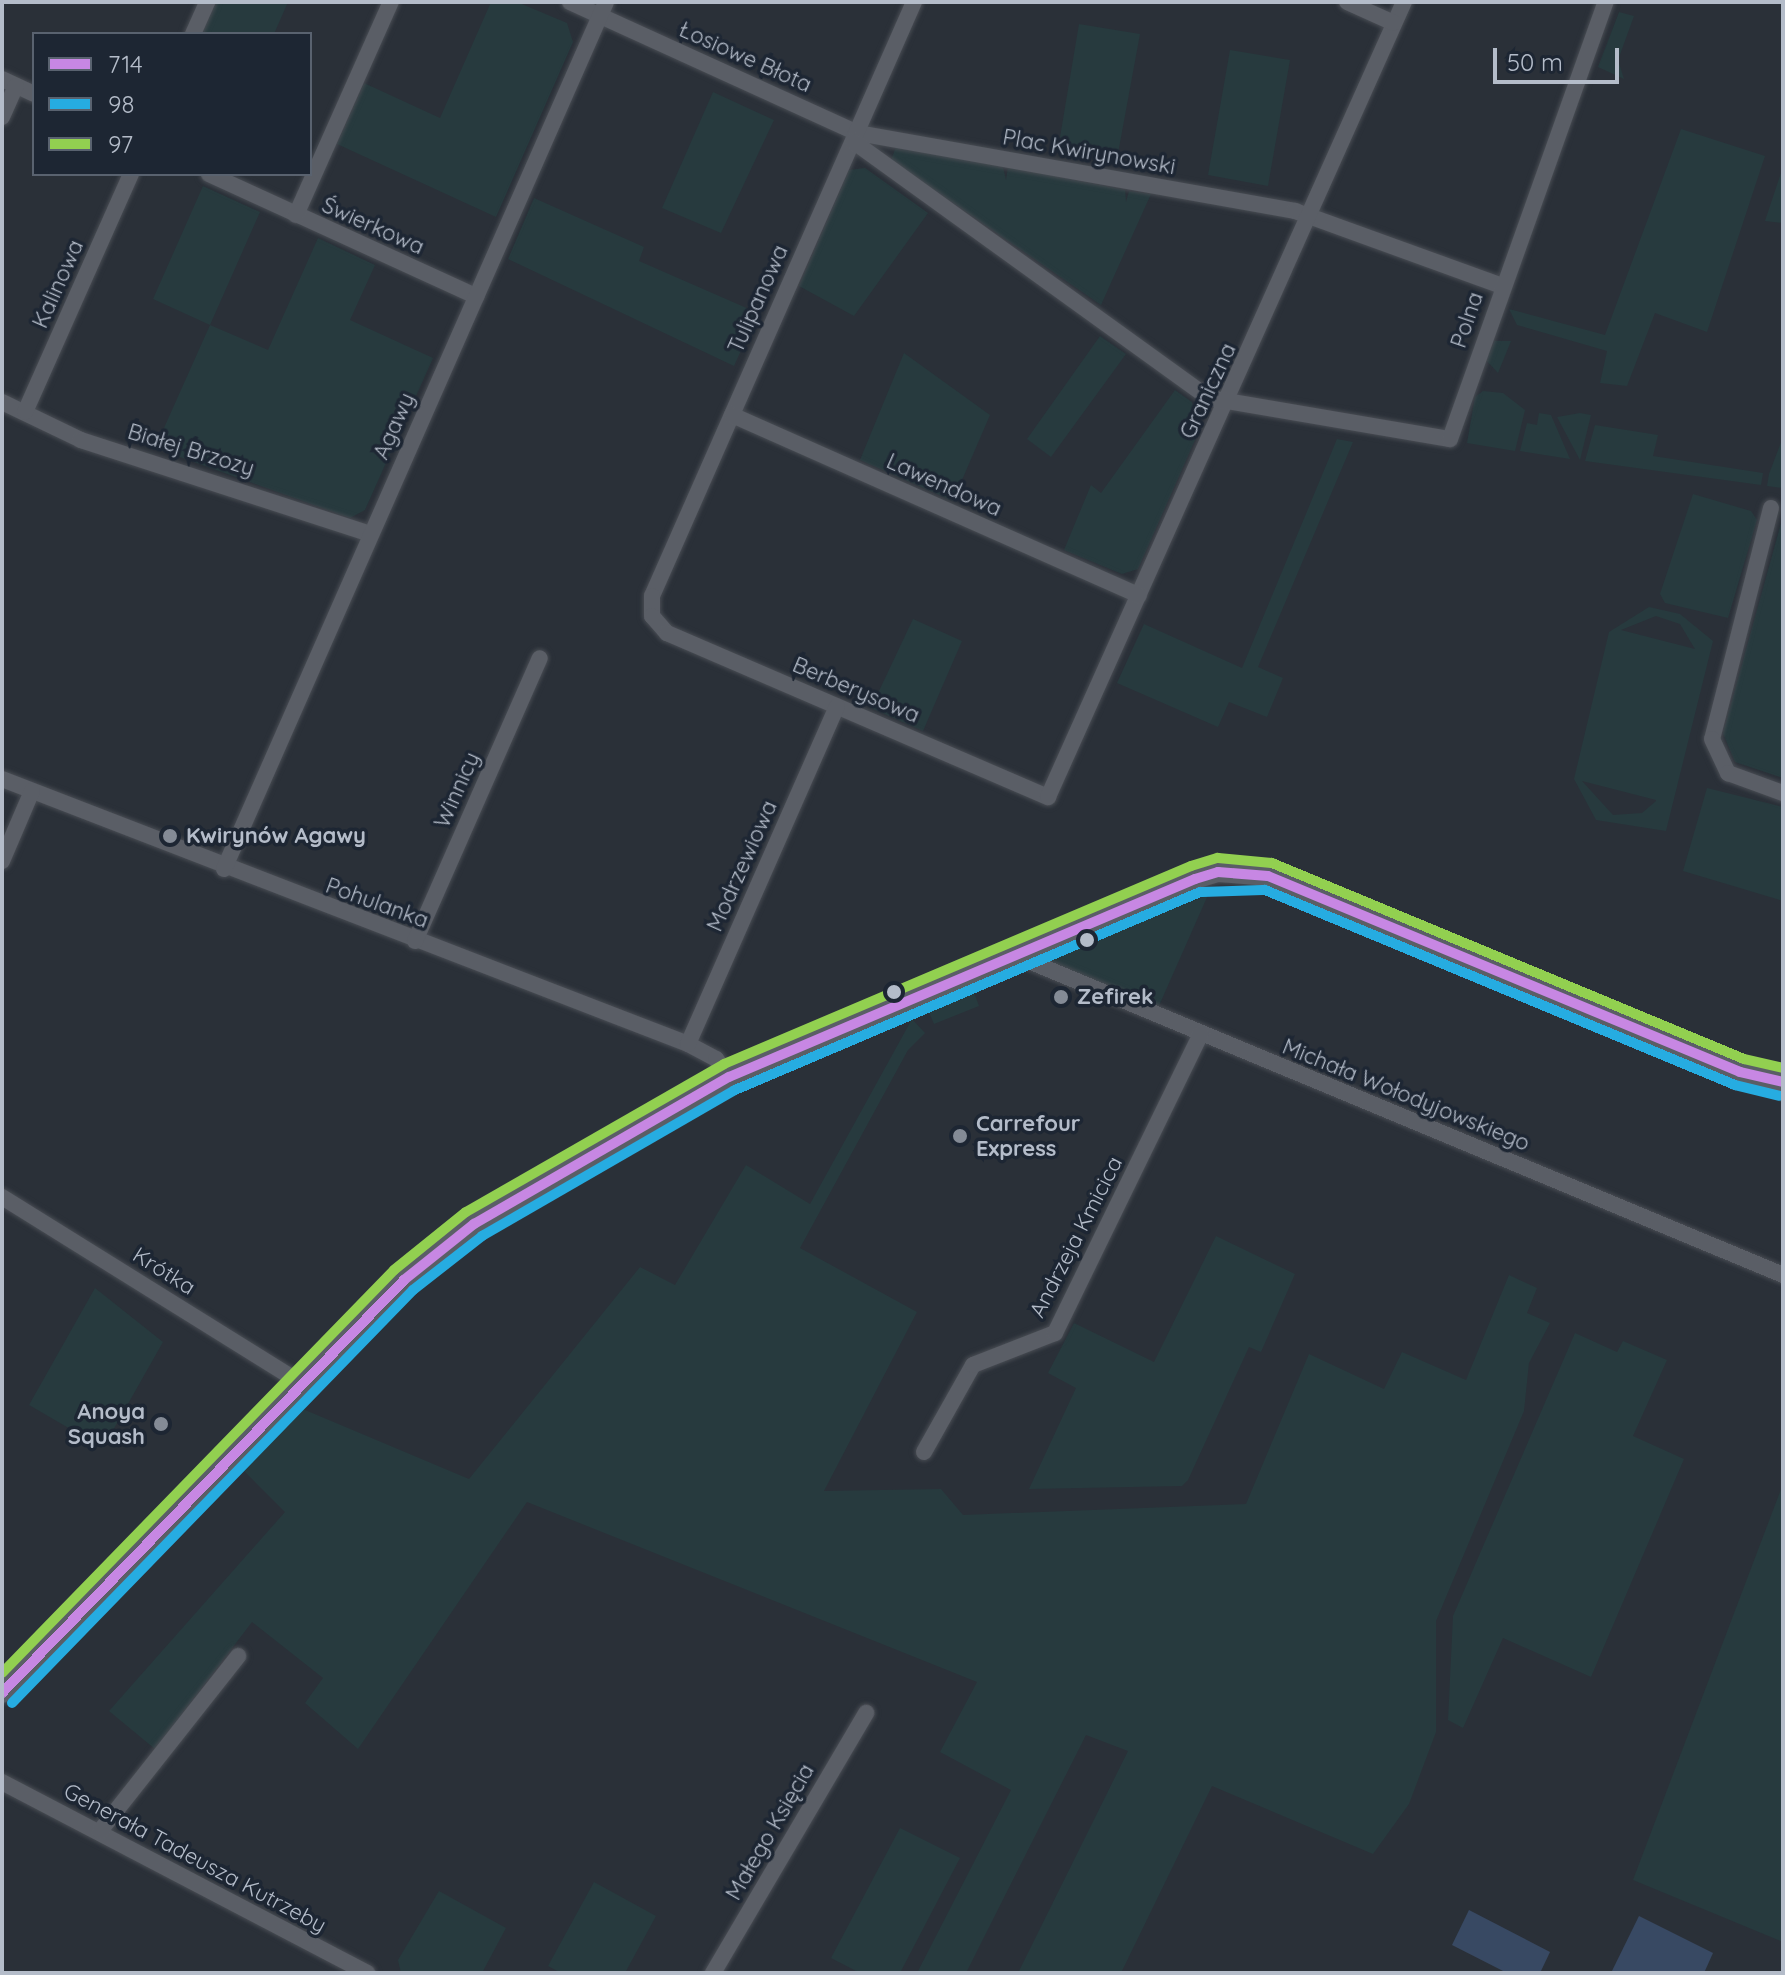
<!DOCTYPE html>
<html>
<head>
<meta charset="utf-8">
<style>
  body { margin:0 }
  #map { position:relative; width:1785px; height:1975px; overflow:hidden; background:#2a3038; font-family:Quicksand,sans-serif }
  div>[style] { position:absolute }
  .green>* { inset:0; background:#273a3e }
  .water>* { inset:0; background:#384963 }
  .roads { filter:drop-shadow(0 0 2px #484c53) drop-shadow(0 0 2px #484c53) }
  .minor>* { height:16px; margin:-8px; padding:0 8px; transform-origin:8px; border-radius:8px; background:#5a5e66 }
  .tertiary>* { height:20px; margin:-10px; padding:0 10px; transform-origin:10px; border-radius:10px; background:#5a5e66 }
  .bus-1>* { height:10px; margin:-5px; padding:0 5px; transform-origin:5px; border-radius:5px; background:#c787e3 }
  .bus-2>* { height:10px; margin:-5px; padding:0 5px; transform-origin:5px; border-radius:5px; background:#26ace1 }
  .bus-3>* { height:10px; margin:-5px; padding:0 5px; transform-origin:5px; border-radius:5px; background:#92d050 }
  .dots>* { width:22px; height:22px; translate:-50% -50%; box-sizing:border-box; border:4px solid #1d2633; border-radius:50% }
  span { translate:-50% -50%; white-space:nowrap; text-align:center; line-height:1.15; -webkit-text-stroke:7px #1d2633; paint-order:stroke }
  .street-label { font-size:22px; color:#b4bcc9 }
  .poi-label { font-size:22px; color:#b4bcc9; font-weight:700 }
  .left { translate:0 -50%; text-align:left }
  .right { translate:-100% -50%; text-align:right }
  .frame { position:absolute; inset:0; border:4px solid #b4bcc9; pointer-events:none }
  .legend { position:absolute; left:32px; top:32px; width:280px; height:144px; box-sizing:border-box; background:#1d2633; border:2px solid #59626f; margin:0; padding:10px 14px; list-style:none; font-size:24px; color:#b4bcc9 }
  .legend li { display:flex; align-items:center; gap:16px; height:40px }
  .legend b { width:40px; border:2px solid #59626f }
  .scale { position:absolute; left:1493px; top:48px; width:126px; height:36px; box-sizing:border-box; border:4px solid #b4bcc9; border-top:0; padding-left:10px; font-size:24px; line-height:28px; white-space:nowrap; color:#b4bcc9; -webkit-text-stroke:6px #1d2633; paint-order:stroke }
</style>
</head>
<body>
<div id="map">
  <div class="green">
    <div style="clip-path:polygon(216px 2px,288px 2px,274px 34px,202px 34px)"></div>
    <div style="clip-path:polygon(491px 2px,517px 2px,567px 23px,573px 42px,496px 217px,337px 144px,364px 83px,440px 118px)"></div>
    <div style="clip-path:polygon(1619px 12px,1634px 16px,1618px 60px,1624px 79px,1598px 67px)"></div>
    <div style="clip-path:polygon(1079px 24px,1140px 34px,1117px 159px,1058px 149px)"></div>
    <div style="clip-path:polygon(1230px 50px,1290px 60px,1268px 186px,1208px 175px)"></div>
    <div style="clip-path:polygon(713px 92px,774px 120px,721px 233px,662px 208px)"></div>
    <div style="clip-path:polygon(1681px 129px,1765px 156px,1707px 332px,1655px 313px,1627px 386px,1600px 383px,1607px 351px,1517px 325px,1509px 309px,1605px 335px)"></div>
    <div style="clip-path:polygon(896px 147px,1003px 167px,1006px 180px,1008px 167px,1125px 190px,1126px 202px,1129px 191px,1151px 194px,1101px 305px,891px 160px)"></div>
    <div style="clip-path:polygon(1783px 167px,1783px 223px,1765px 221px)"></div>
    <div style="clip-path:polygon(865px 168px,928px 213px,854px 316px,799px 286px,849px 170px)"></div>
    <div style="clip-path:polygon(203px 186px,260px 212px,210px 325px,268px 350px,318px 238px,375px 265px,350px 320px,433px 358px,365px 510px,350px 518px,155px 448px,210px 325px,153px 299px)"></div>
    <div style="clip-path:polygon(534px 198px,644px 247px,639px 261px,758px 313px,734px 366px,508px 259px)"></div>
    <div style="clip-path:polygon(1100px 336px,1126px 354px,1051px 457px,1027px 439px)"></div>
    <div style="clip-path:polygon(1494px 341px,1511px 341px,1498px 373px,1486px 360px)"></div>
    <div style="clip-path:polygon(904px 353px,990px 415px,953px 501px,860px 460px)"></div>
    <div style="clip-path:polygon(1175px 390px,1192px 402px,1199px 431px,1138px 569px,1122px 574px,1064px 550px,1091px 485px,1101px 493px)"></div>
    <div style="clip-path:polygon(1483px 391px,1503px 393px,1525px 410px,1515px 451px,1467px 443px,1475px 397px)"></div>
    <div style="clip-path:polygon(1539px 413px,1551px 415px,1570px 459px,1520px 451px,1527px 423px,1537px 425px)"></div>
    <div style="clip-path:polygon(1580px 413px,1591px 415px,1580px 460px,1557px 417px)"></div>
    <div style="clip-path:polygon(1595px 425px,1658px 435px,1653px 456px,1763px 473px,1761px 485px,1585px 461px)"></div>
    <div style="clip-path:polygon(1783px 437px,1783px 488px,1767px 486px,1769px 474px)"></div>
    <div style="clip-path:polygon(1337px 439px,1353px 442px,1258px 667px,1283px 678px,1267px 717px,1229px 702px,1218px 727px,1117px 683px,1144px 624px,1242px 668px)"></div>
    <div style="clip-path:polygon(1693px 494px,1751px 511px,1757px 520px,1728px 618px,1665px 603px,1660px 594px)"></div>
    <div style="clip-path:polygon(1783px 516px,1783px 778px,1735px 762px,1723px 733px)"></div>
    <div style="clip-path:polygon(evenodd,1649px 607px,1680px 614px,1713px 641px,1666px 831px,1596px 820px,1574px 779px,1609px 632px,1649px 607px,1656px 616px,1680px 624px,1695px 649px,1621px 630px,1656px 616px,1649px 607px,1582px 781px,1656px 800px,1656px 801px,1642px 813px,1613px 815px,1582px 781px)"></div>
    <div style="clip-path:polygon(913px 619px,962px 641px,923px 731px,871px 708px)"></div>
    <div style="clip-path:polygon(1707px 788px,1783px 807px,1783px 901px,1683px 871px)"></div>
    <div style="clip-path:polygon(1208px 895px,1158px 1008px,1049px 963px,1047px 958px)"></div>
    <div style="clip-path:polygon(973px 990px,979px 1006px,934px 1024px,927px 1008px)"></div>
    <div style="clip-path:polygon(912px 1019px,925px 1033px,908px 1050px,800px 1248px,917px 1312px,824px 1491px,941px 1489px,963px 1515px,1246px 1504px,1309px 1354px,1384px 1389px,1402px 1352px,1466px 1380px,1509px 1275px,1537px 1288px,1527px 1313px,1550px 1323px,1529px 1363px,1524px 1411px,1436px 1621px,1436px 1732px,1409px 1804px,1373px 1854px,1212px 1786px,1121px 1973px,1018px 1973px,1128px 1751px,1086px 1735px,966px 1973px,917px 1973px,1011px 1790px,940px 1752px,977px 1682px,527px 1502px,358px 1749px,305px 1703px,323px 1678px,252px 1622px,155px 1749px,109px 1711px,285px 1512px,244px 1471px,298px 1407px,469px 1479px,640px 1267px,675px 1285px,746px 1165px,810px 1204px)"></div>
    <div style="clip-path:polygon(1216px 1236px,1295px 1274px,1261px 1352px,1249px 1347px,1188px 1480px,1182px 1486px,1029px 1489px,1076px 1388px,1048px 1373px,1074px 1323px,1154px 1362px)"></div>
    <div style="clip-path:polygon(95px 1288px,163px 1342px,103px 1448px,29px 1405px)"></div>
    <div style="clip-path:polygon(1575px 1333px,1617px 1352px,1623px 1341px,1667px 1360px,1633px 1436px,1684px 1459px,1591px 1677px,1503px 1638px,1463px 1728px,1448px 1720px,1453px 1616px)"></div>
    <div style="clip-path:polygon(1783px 1484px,1783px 1942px,1633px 1880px)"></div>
    <div style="clip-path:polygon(900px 1828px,960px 1858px,900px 1973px,860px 1973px,831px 1958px)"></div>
    <div style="clip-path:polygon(594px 1882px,656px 1916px,625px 1973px,561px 1973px,548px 1966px)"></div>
    <div style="clip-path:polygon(439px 1891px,506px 1928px,482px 1973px,401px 1973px,398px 1960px)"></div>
  </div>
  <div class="water">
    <div style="clip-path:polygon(1469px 1910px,1550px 1952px,1540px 1973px,1507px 1973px,1452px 1945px)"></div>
    <div style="clip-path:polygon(1639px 1916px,1713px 1953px,1704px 1973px,1611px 1973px)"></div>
  </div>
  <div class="roads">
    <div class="minor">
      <div style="left:570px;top:2px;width:316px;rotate:24.5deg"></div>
      <div style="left:858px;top:133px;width:444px;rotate:10.1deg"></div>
      <div style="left:1295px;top:211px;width:220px;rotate:19.9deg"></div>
      <div style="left:914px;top:2px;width:649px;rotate:113.8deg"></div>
      <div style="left:652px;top:596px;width:20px;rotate:90deg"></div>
      <div style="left:652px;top:616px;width:23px;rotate:49deg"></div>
      <div style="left:667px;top:633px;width:415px;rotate:23.3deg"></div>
      <div style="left:1048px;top:797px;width:871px;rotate:-65.88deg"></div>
      <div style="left:1347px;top:2px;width:51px;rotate:24.1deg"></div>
      <div style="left:193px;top:34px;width:35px;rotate:-66deg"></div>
      <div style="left:2px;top:79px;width:35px;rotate:25deg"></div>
      <div style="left:2px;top:117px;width:34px;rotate:-66deg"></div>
      <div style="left:854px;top:142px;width:438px;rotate:35.8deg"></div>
      <div style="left:1209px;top:398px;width:244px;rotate:9.7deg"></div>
      <div style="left:1450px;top:439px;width:464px;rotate:-70.4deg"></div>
      <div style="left:209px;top:174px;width:294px;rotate:24.6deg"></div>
      <div style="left:296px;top:215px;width:233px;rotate:-66deg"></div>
      <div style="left:2px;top:402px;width:88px;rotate:25.7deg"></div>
      <div style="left:81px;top:440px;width:304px;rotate:18deg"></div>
      <div style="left:25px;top:412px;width:261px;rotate:-66deg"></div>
      <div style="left:732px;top:415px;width:445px;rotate:23.9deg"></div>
      <div style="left:1771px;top:508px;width:238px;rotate:104.3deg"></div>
      <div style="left:1712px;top:739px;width:38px;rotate:65deg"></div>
      <div style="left:1728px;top:773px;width:59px;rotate:20deg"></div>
      <div style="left:2px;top:779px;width:735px;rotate:21.12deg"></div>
      <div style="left:688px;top:1044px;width:32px;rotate:28deg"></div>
      <div style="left:716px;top:1059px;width:22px;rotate:54deg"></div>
      <div style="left:2px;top:861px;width:76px;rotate:-66.8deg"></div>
      <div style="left:224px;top:869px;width:947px;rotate:-66.22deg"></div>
      <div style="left:415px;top:941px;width:309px;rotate:-66.2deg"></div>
      <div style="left:1012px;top:954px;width:835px;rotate:22.6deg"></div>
      <div style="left:688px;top:1044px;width:369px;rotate:-66.2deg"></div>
      <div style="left:2px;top:1197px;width:354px;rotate:31.9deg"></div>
      <div style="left:924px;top:1452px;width:100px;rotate:-60.6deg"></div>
      <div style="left:973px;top:1365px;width:88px;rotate:-21.3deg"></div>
      <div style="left:1055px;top:1333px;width:333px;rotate:-64deg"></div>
      <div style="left:2px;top:1782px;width:412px;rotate:27.6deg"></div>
      <div style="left:100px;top:1831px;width:223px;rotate:-51.7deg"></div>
      <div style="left:713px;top:1973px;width:302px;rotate:-59.5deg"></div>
    </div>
    <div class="tertiary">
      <div style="left:2px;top:1693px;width:576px;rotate:-45.77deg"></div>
      <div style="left:404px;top:1280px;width:90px;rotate:-38.7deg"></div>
      <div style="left:474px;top:1224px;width:294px;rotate:-30deg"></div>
      <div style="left:729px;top:1077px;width:506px;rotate:-23.02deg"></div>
      <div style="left:1195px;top:879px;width:24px;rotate:-17deg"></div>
      <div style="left:1218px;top:872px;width:50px;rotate:4.6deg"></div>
      <div style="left:1268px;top:876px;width:511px;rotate:22.55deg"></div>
      <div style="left:1740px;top:1072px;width:44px;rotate:13.1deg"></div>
    </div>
  </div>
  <div class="bus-1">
    <div style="left:2px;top:1693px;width:576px;rotate:-45.77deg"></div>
    <div style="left:404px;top:1280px;width:90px;rotate:-38.7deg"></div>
    <div style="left:474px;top:1224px;width:294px;rotate:-30deg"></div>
    <div style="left:729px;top:1077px;width:506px;rotate:-23.02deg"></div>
    <div style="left:1195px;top:879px;width:24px;rotate:-17deg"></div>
    <div style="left:1218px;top:872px;width:50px;rotate:4.6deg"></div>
    <div style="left:1268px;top:876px;width:511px;rotate:22.55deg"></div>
    <div style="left:1740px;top:1072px;width:44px;rotate:13.1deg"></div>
  </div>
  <div class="bus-2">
    <div style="left:12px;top:1703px;width:576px;rotate:-45.84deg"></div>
    <div style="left:413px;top:1290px;width:88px;rotate:-38deg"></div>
    <div style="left:482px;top:1236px;width:292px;rotate:-30deg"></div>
    <div style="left:735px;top:1090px;width:505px;rotate:-23.06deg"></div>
    <div style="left:1200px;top:892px;width:65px;rotate:-1.8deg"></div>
    <div style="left:1265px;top:890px;width:509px;rotate:22.53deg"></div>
    <div style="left:1735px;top:1085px;width:46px;rotate:13.7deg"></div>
  </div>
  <div class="bus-3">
    <div style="left:2px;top:1673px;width:562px;rotate:-45.79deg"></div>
    <div style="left:394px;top:1270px;width:92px;rotate:-38.9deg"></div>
    <div style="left:466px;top:1212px;width:297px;rotate:-29.8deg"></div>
    <div style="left:724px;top:1064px;width:507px;rotate:-22.98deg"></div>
    <div style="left:1191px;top:866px;width:28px;rotate:-17deg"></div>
    <div style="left:1218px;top:858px;width:54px;rotate:5.3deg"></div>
    <div style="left:1272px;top:863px;width:511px;rotate:22.55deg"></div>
    <div style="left:1744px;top:1059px;width:40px;rotate:13deg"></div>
  </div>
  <div class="dots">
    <div style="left:170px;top:836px;background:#848b96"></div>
    <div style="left:1087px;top:940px;background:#b4bcc9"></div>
    <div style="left:894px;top:992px;background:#b4bcc9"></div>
    <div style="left:1061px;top:997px;background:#848b96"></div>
    <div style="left:960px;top:1136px;background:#848b96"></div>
    <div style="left:161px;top:1424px;background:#848b96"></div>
  </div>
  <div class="street-label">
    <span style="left:745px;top:57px;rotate:24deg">Łosiowe Błota</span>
    <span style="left:1089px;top:152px;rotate:10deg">Plac Kwirynowski</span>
    <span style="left:373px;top:226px;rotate:24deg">Świerkowa</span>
    <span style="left:58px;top:284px;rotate:-66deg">Kalinowa</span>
    <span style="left:758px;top:299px;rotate:-66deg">Tulipanowa</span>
    <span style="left:1467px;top:320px;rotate:-71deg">Polna</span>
    <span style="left:1208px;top:391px;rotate:-65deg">Graniczna</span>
    <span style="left:394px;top:426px;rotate:-66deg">Agawy</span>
    <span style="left:191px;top:450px;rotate:17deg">Białej Brzozy</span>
    <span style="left:944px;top:485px;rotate:24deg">Lawendowa</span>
    <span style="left:856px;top:690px;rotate:23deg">Berberysowa</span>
    <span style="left:457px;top:790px;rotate:-66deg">Winnicy</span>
    <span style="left:742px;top:866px;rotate:-66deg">Modrzewiowa</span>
    <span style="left:377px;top:903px;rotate:20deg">Pohulanka</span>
    <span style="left:1406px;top:1095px;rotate:22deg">Michała Wołodyjowskiego</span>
    <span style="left:1076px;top:1237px;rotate:-63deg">Andrzeja Kmicica</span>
    <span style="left:164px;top:1271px;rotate:32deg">Krótka</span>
    <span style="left:770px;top:1832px;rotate:-60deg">Małego Księcia</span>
    <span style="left:195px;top:1858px;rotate:28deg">Generała Tadeusza Kutrzeby</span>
  </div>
  <div class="poi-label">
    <span class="left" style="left:186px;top:836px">Kwirynów Agawy</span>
    <span class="left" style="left:1077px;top:997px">Zefirek</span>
    <span class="left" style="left:976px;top:1136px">Carrefour<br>Express</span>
    <span class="right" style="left:145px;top:1424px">Anoya<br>Squash</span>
  </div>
  <div class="frame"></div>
  <ul class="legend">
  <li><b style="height:10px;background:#c787e3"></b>714</li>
  <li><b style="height:10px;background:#26ace1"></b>98</li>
  <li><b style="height:10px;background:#92d050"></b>97</li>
  </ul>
  <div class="scale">50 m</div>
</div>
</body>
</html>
